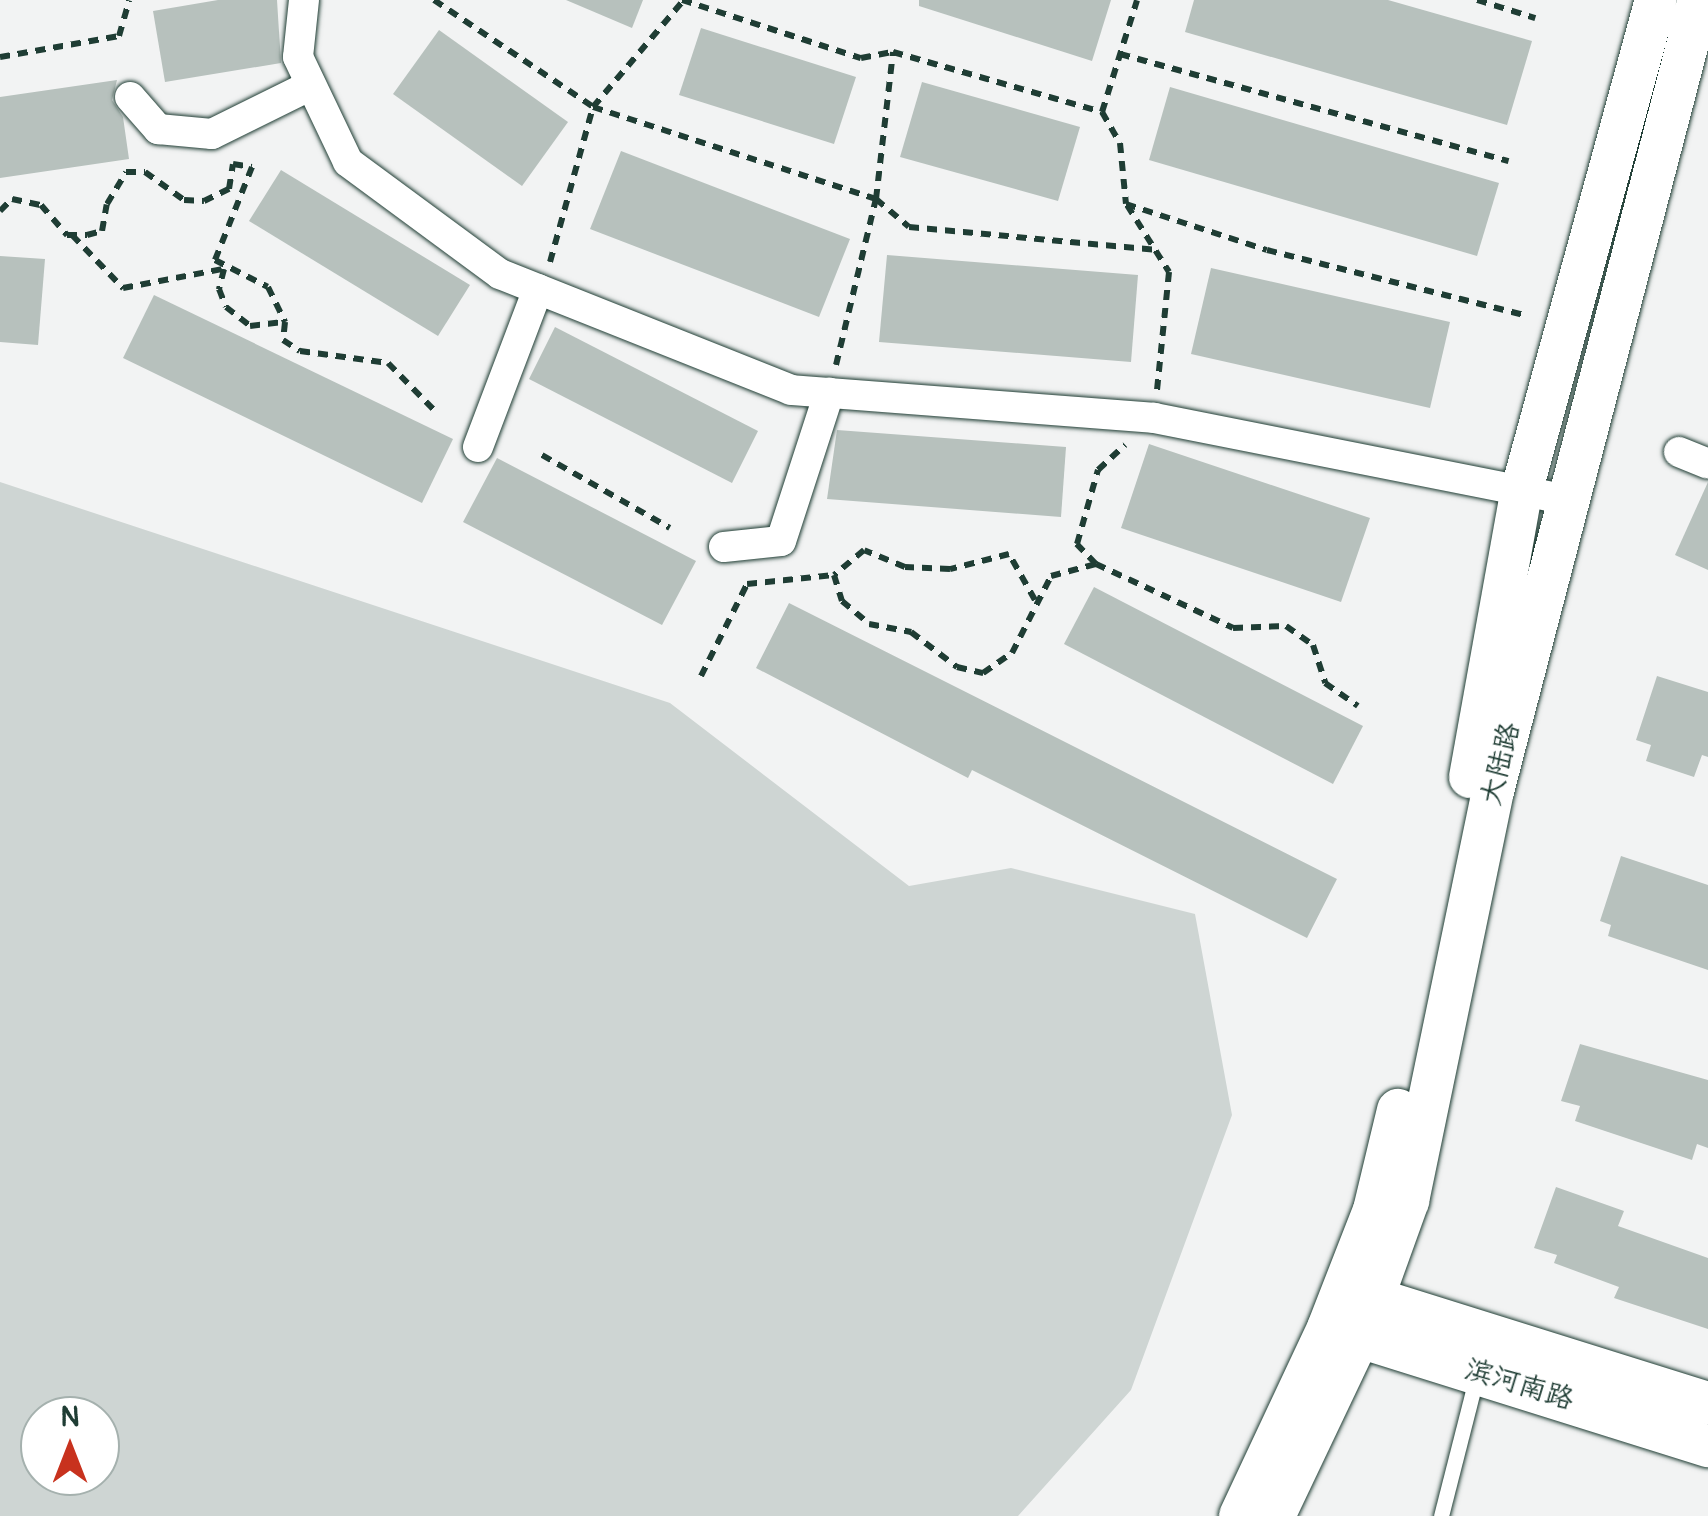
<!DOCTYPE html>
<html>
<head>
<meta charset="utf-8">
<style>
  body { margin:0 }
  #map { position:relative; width:1708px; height:1516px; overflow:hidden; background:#f2f3f3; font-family:Pangolin,"LXGW WenKai TC",sans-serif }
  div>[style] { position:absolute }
  .green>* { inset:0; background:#ced5d3 }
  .building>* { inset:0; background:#b7c1bd }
  .path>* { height:6px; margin-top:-3px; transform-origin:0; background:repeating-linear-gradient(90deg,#1f3d34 0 10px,transparent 0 18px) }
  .roads { filter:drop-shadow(0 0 2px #1f3d34) drop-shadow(0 0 2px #1f3d34) }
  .lane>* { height:15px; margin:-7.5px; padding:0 7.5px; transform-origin:7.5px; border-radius:7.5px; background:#fff }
  .street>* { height:30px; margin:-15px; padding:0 15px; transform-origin:15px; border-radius:15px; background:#fff }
  .secondary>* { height:42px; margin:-21px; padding:0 21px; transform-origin:21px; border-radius:21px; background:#fff }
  span { translate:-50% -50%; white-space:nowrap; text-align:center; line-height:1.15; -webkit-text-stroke:10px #fff; paint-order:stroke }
  .street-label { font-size:28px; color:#1f3d34 }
  .north { position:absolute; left:20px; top:1396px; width:100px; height:100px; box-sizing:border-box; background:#fff; border:2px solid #a5b1ae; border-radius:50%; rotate:0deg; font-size:28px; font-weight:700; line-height:40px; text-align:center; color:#1f3d34 }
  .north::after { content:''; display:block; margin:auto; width:35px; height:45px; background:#c8321e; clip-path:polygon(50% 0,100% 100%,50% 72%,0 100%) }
</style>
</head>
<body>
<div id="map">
  <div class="green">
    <div style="clip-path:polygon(evenodd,0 482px,670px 703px,909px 886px,1011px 868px,1195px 914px,1232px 1115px,1131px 1390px,1018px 1516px,0 1516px,0 482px,40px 1416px,100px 1416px,100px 1476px,40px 1476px,40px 1416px)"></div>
  </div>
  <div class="building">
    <div style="clip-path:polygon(218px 0,277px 0,281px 63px,165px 82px,153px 11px)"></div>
    <div style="clip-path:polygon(566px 0,643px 0,632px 28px)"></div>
    <div style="clip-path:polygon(919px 0,1111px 0,1092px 61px,919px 6px)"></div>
    <div style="clip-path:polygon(1194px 0,1388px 0,1532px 41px,1507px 125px,1185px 32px)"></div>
    <div style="clip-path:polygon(701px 28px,856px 77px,834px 144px,679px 95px)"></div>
    <div style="clip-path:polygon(439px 30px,568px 122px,522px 186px,393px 94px)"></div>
    <div style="clip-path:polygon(117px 80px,112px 100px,123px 117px,129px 159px,0 178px,0 97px)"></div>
    <div style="clip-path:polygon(922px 82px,1080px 127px,1058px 201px,900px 157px)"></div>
    <div style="clip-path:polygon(1170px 87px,1499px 183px,1477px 256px,1149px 160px)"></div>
    <div style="clip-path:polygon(621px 151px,850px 239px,819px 317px,590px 229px)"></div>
    <div style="clip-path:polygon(281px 170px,470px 285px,438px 336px,249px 221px)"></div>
    <div style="clip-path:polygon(887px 255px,1138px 275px,1131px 362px,879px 342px)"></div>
    <div style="clip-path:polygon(0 256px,45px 259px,38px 345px,0 342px)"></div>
    <div style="clip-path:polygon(1211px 268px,1450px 322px,1430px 408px,1191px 354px)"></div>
    <div style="clip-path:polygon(154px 295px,453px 439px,422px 503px,123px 358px)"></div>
    <div style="clip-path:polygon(555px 327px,758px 431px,732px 483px,529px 379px)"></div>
    <div style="clip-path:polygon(837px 430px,1066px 447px,1061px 517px,827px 499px)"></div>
    <div style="clip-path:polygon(1149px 444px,1370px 518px,1341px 602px,1121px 528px)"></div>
    <div style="clip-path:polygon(497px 458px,696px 561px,662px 625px,463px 522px)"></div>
    <div style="clip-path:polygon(1708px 482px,1708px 570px,1675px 555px)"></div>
    <div style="clip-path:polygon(1094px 587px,1363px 726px,1333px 784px,1064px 644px)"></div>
    <div style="clip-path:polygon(789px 603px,1337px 879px,1307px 938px,972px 770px,968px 778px,756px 668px)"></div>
    <div style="clip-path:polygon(1657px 676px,1708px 692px,1708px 757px,1702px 755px,1694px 777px,1646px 761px,1651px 745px,1636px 740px)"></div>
    <div style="clip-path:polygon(1621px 856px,1708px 885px,1708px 970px,1608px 936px,1611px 925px,1600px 921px)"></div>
    <div style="clip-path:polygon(1580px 1044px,1708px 1080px,1708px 1148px,1697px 1144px,1692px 1160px,1575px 1121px,1580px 1106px,1561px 1101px)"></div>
    <div style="clip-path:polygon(1556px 1187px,1624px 1211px,1618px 1226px,1708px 1258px,1708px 1329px,1614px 1298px,1619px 1287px,1554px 1263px,1557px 1255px,1534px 1248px)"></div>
  </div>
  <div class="path">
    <div style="left:434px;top:0;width:192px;rotate:33.9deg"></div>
    <div style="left:593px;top:107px;width:298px;rotate:18deg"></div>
    <div style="left:876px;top:199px;width:43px;rotate:40.3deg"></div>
    <div style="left:909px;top:227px;width:247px;rotate:5.3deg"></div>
    <div style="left:682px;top:0;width:188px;rotate:18deg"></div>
    <div style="left:861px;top:58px;width:33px;rotate:-11deg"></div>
    <div style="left:893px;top:52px;width:217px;rotate:16deg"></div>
    <div style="left:1102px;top:112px;width:36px;rotate:60deg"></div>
    <div style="left:1120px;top:143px;width:61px;rotate:84.4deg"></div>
    <div style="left:1126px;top:204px;width:148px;rotate:18.1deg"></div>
    <div style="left:1267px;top:250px;width:264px;rotate:14.2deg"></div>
    <div style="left:1477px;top:0;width:61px;rotate:17.2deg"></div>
    <div style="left:1120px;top:54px;width:403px;rotate:15.4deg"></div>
    <div style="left:0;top:57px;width:121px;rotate:-10deg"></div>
    <div style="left:119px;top:36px;width:37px;rotate:-74deg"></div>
    <div style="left:1102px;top:112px;width:117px;rotate:-72.6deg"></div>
    <div style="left:1127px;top:205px;width:79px;rotate:57.9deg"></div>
    <div style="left:1169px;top:272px;width:119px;rotate:95.8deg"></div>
    <div style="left:0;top:211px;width:17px;rotate:-45deg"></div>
    <div style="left:12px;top:199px;width:30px;rotate:12deg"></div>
    <div style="left:41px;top:205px;width:40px;rotate:49deg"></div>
    <div style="left:67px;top:235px;width:20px"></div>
    <div style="left:87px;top:235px;width:16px;rotate:-15deg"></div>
    <div style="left:102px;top:231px;width:27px;rotate:-80deg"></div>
    <div style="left:107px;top:204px;width:37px;rotate:-59deg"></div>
    <div style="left:126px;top:172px;width:19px"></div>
    <div style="left:145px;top:172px;width:48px;rotate:35.7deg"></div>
    <div style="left:184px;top:200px;width:20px;rotate:3deg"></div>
    <div style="left:204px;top:201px;width:28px;rotate:-26deg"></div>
    <div style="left:229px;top:189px;width:25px;rotate:-81deg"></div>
    <div style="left:233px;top:164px;width:19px;rotate:9deg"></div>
    <div style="left:252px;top:167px;width:100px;rotate:111.7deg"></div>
    <div style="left:215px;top:260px;width:59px;rotate:27deg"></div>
    <div style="left:268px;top:287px;width:39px;rotate:64deg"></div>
    <div style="left:285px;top:322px;width:18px;rotate:96deg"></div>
    <div style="left:283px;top:340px;width:20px;rotate:33deg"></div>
    <div style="left:300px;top:351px;width:89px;rotate:7.8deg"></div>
    <div style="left:388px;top:363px;width:66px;rotate:45.6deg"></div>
    <div style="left:72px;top:235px;width:74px;rotate:46.1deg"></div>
    <div style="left:123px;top:288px;width:102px;rotate:-10.8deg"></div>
    <div style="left:550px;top:262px;width:161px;rotate:-74.5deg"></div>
    <div style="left:593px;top:107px;width:138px;rotate:-49.7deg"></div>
    <div style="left:224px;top:269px;width:21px;rotate:104deg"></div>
    <div style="left:219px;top:289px;width:19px;rotate:69deg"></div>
    <div style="left:226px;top:307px;width:31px;rotate:38deg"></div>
    <div style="left:250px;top:326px;width:35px;rotate:-7deg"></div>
    <div style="left:836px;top:365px;width:171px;rotate:-76.5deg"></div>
    <div style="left:876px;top:199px;width:148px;rotate:-83.4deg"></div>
    <div style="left:542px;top:455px;width:147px;rotate:29.7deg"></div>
    <div style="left:1096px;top:564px;width:28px;rotate:-134deg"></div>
    <div style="left:1077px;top:544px;width:77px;rotate:-74.2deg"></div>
    <div style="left:1098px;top:470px;width:37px;rotate:-43deg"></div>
    <div style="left:1035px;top:600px;width:53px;rotate:-119.5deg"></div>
    <div style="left:1009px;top:554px;width:61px;rotate:165.7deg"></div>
    <div style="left:950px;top:569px;width:45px;rotate:-177.5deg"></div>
    <div style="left:905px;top:567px;width:44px;rotate:-157.5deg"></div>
    <div style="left:864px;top:550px;width:39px;rotate:140deg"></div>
    <div style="left:834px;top:575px;width:27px;rotate:73deg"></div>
    <div style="left:842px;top:601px;width:35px;rotate:40deg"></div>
    <div style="left:869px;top:624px;width:43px;rotate:10.8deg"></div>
    <div style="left:911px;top:632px;width:58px;rotate:37.3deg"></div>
    <div style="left:957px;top:667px;width:27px;rotate:13deg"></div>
    <div style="left:983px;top:673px;width:35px;rotate:-35deg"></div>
    <div style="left:1012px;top:653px;width:86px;rotate:-63.1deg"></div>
    <div style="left:1051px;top:576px;width:47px;rotate:-14.9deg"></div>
    <div style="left:1096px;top:564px;width:151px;rotate:25deg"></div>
    <div style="left:1233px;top:628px;width:53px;rotate:-2.2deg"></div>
    <div style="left:1286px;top:626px;width:33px;rotate:35deg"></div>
    <div style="left:1313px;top:645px;width:40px;rotate:72deg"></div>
    <div style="left:1325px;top:683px;width:40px;rotate:34.9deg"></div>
    <div style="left:701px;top:676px;width:103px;rotate:-63.4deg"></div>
    <div style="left:747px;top:584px;width:87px;rotate:-5.9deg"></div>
  </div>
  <div class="roads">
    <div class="lane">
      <div style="left:1441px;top:1516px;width:146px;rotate:-75.7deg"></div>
    </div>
    <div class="street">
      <div style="left:304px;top:0;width:57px;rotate:96deg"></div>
      <div style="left:298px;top:57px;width:116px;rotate:64.5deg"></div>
      <div style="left:348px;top:162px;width:189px;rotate:36.4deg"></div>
      <div style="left:500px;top:274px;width:313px;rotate:21.7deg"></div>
      <div style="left:791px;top:390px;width:364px;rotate:4.4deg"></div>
      <div style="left:1154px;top:418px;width:422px;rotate:11.2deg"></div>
      <div style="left:130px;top:97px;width:43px;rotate:48.8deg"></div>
      <div style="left:158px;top:129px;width:54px;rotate:5.3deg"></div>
      <div style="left:212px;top:134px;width:110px;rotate:-26.3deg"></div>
      <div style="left:478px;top:447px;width:169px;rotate:-69.2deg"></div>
      <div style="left:1679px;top:452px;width:31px;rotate:22deg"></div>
      <div style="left:724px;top:547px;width:57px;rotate:-6deg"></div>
      <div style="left:781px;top:541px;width:156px;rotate:-72deg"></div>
    </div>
    <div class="secondary">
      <div style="left:1470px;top:777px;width:289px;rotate:-79.8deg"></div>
      <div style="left:1521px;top:493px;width:511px;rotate:-74.69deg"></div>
      <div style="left:1350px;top:1291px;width:375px;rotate:17.4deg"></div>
      <div style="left:1334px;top:1329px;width:392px;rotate:17.4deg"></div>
      <div style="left:1240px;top:1516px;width:208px;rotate:-64.9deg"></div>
      <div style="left:1328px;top:1328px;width:127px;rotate:-68.7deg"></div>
      <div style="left:1374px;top:1210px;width:103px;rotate:-76.5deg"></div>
      <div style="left:1274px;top:1516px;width:198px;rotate:-64.6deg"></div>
      <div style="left:1359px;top:1337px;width:145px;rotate:-70.2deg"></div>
      <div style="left:1408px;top:1201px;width:419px;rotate:-78.3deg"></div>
      <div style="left:1493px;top:791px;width:817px;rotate:-75.4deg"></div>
    </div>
  </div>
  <div class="street-label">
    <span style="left:1501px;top:764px;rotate:-76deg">大陆路</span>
    <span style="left:1519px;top:1385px;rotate:17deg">滨河南路</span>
  </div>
  <div class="north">N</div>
</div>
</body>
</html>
